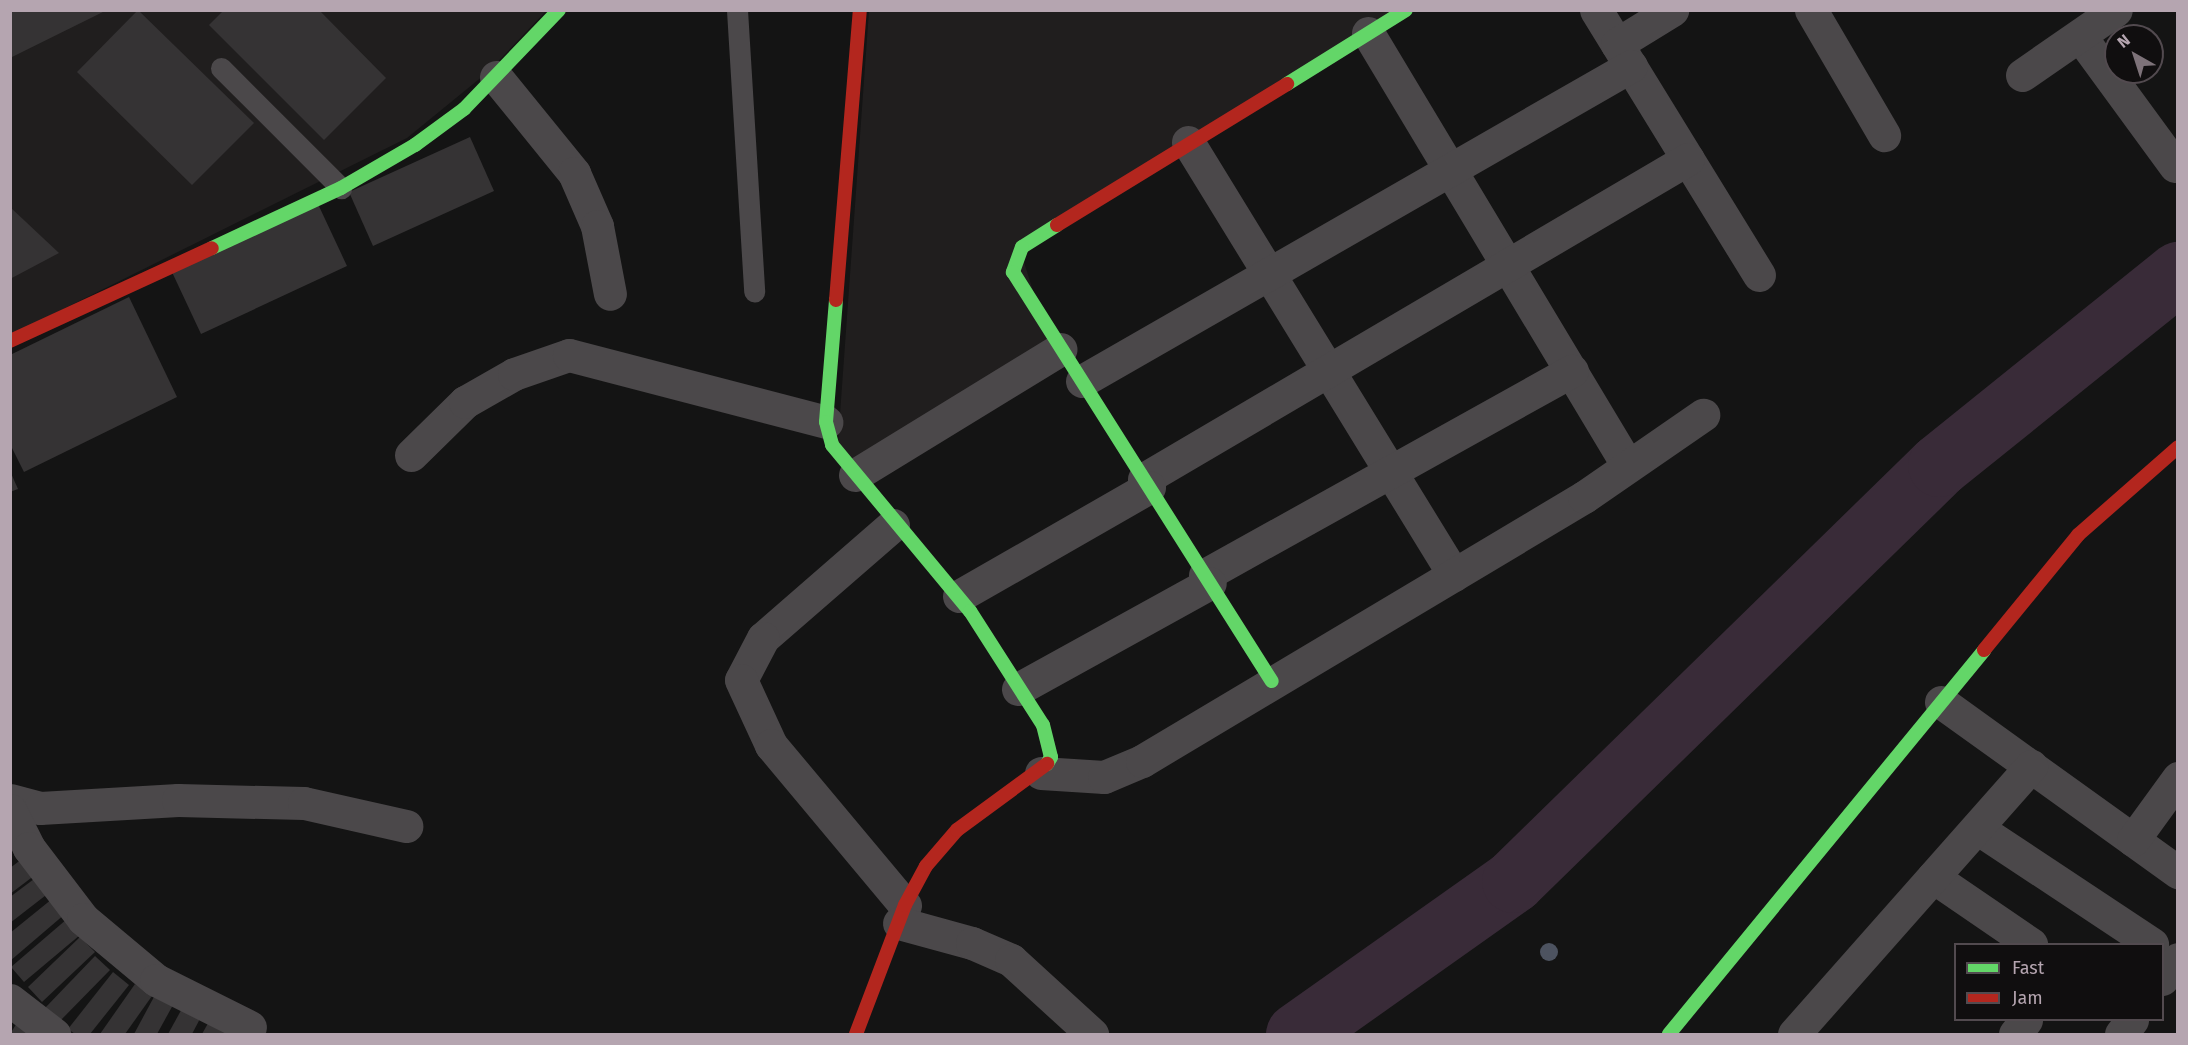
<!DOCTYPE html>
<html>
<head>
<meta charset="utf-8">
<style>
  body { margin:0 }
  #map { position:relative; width:2188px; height:1045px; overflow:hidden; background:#141414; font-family:"Fira Sans",sans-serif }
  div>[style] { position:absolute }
  .built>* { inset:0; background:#201e1e }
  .river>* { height:63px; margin:-31.5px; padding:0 31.5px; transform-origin:31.5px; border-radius:31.5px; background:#392b38 }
  .building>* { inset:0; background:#353334 }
  .lane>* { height:21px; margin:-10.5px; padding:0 10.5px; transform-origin:10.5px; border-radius:10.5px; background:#4b484a }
  .street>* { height:33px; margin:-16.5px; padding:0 16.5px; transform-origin:16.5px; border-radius:16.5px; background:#4b484a }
  .fast>* { height:14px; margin:-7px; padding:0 7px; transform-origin:7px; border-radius:7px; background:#63d668 }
  .jam>* { height:14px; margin:-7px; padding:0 7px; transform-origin:7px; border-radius:7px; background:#b3261e }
  .trees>* { width:18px; height:18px; margin:-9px; border-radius:50%; background:#4d5360 }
  span { translate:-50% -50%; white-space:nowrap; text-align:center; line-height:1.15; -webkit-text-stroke:4.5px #100e0f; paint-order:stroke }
  .frame { position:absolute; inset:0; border:12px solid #b5a5b0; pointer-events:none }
  .legend { position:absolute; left:1954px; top:943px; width:210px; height:78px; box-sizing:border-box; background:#100e0f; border:2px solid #524a4f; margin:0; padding:8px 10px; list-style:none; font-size:18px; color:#b5a5b0 }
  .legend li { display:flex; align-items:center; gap:12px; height:30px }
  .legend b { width:30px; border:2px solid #524a4f }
  .north { position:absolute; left:2104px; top:24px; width:60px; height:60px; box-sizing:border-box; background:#100e0f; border:2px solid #524a4f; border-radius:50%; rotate:321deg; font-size:16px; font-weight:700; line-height:24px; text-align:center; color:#b5a5b0 }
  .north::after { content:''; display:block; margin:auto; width:21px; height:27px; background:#7d7279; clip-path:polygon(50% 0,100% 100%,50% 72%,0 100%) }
</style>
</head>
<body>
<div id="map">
  <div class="built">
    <div style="clip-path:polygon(11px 11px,546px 11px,489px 71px,407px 138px,11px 335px)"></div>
    <div style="clip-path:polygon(869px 11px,1397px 11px,1018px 243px,1050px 345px,856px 467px,838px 442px)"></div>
  </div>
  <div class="river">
    <div style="left:1297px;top:1034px;width:265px;rotate:-35.3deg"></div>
    <div style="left:1513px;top:881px;width:595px;rotate:-44.32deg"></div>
    <div style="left:1939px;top:465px;width:307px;rotate:-38.8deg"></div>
  </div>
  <div class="building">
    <div style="clip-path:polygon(10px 10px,107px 10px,10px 58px)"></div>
    <div style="clip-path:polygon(138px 10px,254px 123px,192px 185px,77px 72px)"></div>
    <div style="clip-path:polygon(224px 10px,319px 10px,386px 78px,324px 140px,209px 25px)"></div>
    <div style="clip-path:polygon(470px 137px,494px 191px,373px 246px,349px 192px)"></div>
    <div style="clip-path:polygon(317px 202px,347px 266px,201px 334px,171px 270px)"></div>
    <div style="clip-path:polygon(10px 207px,59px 253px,10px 279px)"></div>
    <div style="clip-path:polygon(129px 297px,177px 397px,24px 472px,10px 444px,10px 355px)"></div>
    <div style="clip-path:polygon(10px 471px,18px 489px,10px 492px)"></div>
    <div style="clip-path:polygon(22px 859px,35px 875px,10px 894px,10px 868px)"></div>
    <div style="clip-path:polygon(38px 876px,50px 892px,10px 923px,10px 897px)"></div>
    <div style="clip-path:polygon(52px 899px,65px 914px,10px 961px,10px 933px)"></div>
    <div style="clip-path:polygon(67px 919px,80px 935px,24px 982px,11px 967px)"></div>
    <div style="clip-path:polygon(80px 937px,95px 952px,42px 1002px,28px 987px)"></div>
    <div style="clip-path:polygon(95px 956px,110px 970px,59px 1022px,45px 1008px)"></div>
    <div style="clip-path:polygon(113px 972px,129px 985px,90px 1034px,75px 1034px,68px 1029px)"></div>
    <div style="clip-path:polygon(135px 984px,152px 996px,125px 1034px,100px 1034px)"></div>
    <div style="clip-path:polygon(155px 995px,173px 1005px,157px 1034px,134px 1034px)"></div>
    <div style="clip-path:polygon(184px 1005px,202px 1015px,192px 1034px,168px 1034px)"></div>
    <div style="clip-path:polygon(211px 1018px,229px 1028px,225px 1034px,202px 1034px)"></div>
    <div style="clip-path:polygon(17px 1023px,37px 1034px,10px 1034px)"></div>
  </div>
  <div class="lane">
    <div style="left:737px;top:10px;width:282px;rotate:86.5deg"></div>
    <div style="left:221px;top:68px;width:170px;rotate:45deg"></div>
  </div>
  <div class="street">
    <div style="left:1596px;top:10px;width:311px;rotate:58.4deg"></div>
    <div style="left:1811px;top:10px;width:145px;rotate:59.7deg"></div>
    <div style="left:1368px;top:33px;width:505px;rotate:59.02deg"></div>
    <div style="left:2080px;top:36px;width:161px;rotate:53.8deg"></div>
    <div style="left:1617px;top:44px;width:65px;rotate:-31.7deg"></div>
    <div style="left:2022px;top:75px;width:114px;rotate:-34.7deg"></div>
    <div style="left:496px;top:77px;width:124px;rotate:50.9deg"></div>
    <div style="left:574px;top:173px;width:58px;rotate:66.5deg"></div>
    <div style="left:597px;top:226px;width:69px;rotate:79.2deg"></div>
    <div style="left:1188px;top:142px;width:508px;rotate:58.44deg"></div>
    <div style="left:1082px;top:381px;width:633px;rotate:-29.85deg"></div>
    <div style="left:411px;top:455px;width:76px;rotate:-44.5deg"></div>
    <div style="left:465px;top:402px;width:56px;rotate:-29.7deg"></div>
    <div style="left:514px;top:374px;width:58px;rotate:-19.1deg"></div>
    <div style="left:569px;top:355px;width:266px;rotate:14.6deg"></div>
    <div style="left:855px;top:475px;width:241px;rotate:-31.5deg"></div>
    <div style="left:1144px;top:479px;width:631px;rotate:-30.47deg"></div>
    <div style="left:893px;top:525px;width:172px;rotate:139deg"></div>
    <div style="left:763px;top:638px;width:47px;rotate:117.6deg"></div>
    <div style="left:741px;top:680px;width:72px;rotate:65.2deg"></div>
    <div style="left:771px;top:745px;width:209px;rotate:50.1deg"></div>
    <div style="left:1205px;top:575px;width:420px;rotate:-29.1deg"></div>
    <div style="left:959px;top:596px;width:219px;rotate:-29.8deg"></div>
    <div style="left:1018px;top:689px;width:219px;rotate:-28.9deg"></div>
    <div style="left:1941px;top:702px;width:292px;rotate:35.7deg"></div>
    <div style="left:1041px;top:773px;width:63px;rotate:3.6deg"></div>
    <div style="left:1104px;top:777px;width:41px;rotate:-22.8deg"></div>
    <div style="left:1142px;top:761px;width:515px;rotate:-30.85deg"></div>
    <div style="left:1584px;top:497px;width:145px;rotate:-34.6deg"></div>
    <div style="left:10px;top:800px;width:31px;rotate:15deg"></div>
    <div style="left:40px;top:808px;width:138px;rotate:-3.3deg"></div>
    <div style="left:178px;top:800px;width:126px;rotate:1.4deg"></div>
    <div style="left:304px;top:803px;width:105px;rotate:12.7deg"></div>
    <div style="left:10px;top:810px;width:42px;rotate:63.4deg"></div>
    <div style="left:29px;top:848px;width:89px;rotate:52.7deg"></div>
    <div style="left:83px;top:919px;width:95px;rotate:39.9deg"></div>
    <div style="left:156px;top:980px;width:105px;rotate:26.6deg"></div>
    <div style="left:1977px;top:828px;width:210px;rotate:33.5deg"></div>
    <div style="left:2133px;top:840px;width:77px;rotate:-54deg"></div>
    <div style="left:1933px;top:877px;width:119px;rotate:34.4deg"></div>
    <div style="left:899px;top:923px;width:76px;rotate:15.3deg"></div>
    <div style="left:972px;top:943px;width:43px;rotate:23.6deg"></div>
    <div style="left:1011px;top:960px;width:110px;rotate:42.4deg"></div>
    <div style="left:2162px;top:979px;width:26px;rotate:-51deg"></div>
    <div style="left:10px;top:1000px;width:56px;rotate:37.7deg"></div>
    <div style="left:1794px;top:1034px;width:358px;rotate:-48.5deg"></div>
    <div style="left:2015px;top:1034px;width:18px;rotate:-52deg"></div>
    <div style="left:2121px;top:1034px;width:18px;rotate:-52deg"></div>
  </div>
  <div class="fast">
    <div style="left:1287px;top:84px;width:140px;rotate:-31.9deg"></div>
    <div style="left:1057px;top:225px;width:41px;rotate:147.8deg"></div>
    <div style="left:1022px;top:247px;width:27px;rotate:110deg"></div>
    <div style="left:1013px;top:272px;width:484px;rotate:57.7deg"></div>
    <div style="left:212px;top:248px;width:142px;rotate:-24.9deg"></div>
    <div style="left:341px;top:188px;width:86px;rotate:-30.2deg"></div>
    <div style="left:415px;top:145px;width:61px;rotate:-36.3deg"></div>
    <div style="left:464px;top:109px;width:137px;rotate:-46.2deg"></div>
    <div style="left:836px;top:300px;width:122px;rotate:94.7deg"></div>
    <div style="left:826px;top:422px;width:24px;rotate:75deg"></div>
    <div style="left:832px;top:445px;width:216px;rotate:50.3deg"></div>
    <div style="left:970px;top:611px;width:135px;rotate:57.4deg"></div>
    <div style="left:1043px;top:725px;width:33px;rotate:76deg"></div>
    <div style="left:1051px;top:757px;width:8px;rotate:120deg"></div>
    <div style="left:1669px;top:1034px;width:497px;rotate:-50.6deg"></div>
  </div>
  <div class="jam">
    <div style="left:1057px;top:225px;width:270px;rotate:-31.5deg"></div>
    <div style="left:836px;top:300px;width:291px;rotate:-85.3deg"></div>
    <div style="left:10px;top:341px;width:222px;rotate:-24.7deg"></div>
    <div style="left:1984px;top:650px;width:149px;rotate:-50.7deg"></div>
    <div style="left:2078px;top:535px;width:133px;rotate:-41.3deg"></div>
    <div style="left:856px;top:1034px;width:138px;rotate:-69.2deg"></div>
    <div style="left:905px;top:905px;width:44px;rotate:-61.7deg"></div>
    <div style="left:926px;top:866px;width:48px;rotate:-49.3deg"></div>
    <div style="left:957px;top:830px;width:112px;rotate:-36.3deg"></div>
  </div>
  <div class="trees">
    <div style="left:1549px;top:952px"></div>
  </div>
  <div class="frame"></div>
  <ul class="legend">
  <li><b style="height:8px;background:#63d668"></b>Fast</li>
  <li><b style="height:8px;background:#b3261e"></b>Jam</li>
  </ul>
  <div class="north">N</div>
</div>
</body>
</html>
